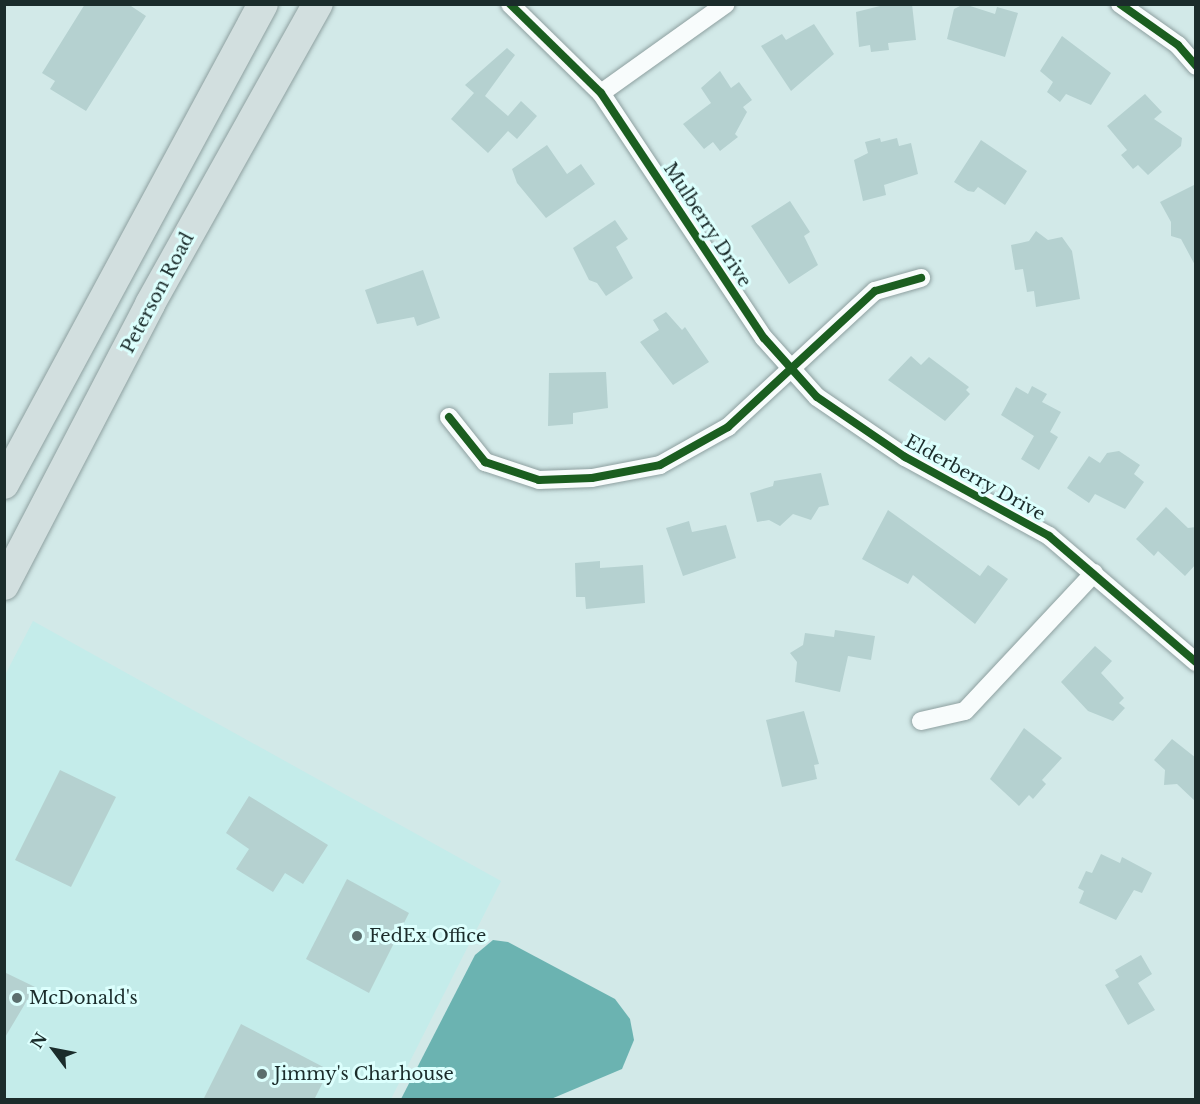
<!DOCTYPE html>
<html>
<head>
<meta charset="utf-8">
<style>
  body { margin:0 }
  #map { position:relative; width:1200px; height:1104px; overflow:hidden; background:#d2e9e8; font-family:"Libre Baskerville",serif }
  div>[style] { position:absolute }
  .built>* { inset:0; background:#c4ecea }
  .water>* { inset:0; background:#6bb3b1 }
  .building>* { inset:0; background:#b5d1d0 }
  .roads { filter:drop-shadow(0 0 2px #8ea0a0) drop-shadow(0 0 2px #8ea0a0) }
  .street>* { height:18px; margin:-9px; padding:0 9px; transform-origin:9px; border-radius:9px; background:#f8fcfc }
  .primary>* { height:30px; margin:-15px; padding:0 15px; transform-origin:15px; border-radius:15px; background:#d2dfdf }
  .cycleway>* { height:8px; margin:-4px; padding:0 4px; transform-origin:4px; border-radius:4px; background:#1b5e20 }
  .dots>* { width:16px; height:16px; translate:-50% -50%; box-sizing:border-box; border:3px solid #dcfffd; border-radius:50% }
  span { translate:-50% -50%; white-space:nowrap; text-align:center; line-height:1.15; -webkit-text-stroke:6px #dcfffd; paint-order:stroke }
  .street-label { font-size:18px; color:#1b2c2b }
  .poi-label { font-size:18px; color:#1b2c2b }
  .left { translate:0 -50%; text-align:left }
  .frame { position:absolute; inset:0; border:6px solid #1b2c2b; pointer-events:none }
  .north { position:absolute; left:24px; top:1020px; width:60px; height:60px; -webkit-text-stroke:4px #dcfffd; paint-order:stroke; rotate:302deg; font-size:16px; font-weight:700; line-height:24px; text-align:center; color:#1b2c2b }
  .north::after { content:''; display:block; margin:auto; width:21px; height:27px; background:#1b2c2b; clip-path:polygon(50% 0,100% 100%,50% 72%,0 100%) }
</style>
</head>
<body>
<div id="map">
  <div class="built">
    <div style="clip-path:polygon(33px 621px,501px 881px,391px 1099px,5px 1099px,4px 677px)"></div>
  </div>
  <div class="water">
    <div style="clip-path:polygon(493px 940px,508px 942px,615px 999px,630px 1019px,634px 1040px,622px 1069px,551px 1099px,401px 1099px,475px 955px)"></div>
  </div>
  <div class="building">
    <div style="clip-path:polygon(85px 4px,128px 4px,146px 16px,86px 111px,50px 89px,55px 81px,42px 73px)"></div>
    <div style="clip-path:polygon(888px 4px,912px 4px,916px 40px,888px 43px,889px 50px,871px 52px,870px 45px,859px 47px,856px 12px)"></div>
    <div style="clip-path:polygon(964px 4px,995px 14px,997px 7px,1018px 13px,1005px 57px,947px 39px,954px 9px)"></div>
    <div style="clip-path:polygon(814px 24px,834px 54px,791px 91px,761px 46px,782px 34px,786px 40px)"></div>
    <div style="clip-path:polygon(1062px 36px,1111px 73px,1091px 105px,1066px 94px,1060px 102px,1047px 92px,1053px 82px,1040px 71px)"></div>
    <div style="clip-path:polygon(507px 48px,515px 55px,485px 96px,508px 116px,521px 101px,537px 116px,517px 139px,508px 131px,488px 153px,451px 119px,474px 93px,465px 85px)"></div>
    <div style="clip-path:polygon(720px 71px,731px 88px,739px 82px,752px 100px,743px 107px,747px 112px,735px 134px,738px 137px,720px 151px,713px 142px,704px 149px,683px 124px,711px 103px,701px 88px)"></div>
    <div style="clip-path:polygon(1145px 94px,1162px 112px,1154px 119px,1182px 138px,1181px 146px,1148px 175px,1138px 165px,1133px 169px,1121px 155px,1127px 150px,1107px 126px)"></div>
    <div style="clip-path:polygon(880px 138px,881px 142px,897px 138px,899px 146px,911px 143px,918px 174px,884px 185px,886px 195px,863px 201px,854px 160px,868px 153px,865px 142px)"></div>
    <div style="clip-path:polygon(981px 140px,1027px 171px,1005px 205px,978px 187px,974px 192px,968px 191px,954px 182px)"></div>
    <div style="clip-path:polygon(547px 145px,567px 174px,581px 164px,595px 184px,546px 218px,517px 183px,512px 169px)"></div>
    <div style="clip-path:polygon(1196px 184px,1196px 267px,1181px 239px,1171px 236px,1171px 222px,1160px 202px)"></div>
    <div style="clip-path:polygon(790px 201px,810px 232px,804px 236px,818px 265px,789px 284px,751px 226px)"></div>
    <div style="clip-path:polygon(615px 220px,628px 239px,616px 247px,633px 278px,606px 296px,597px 283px,589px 280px,573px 248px)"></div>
    <div style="clip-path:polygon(1036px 231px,1048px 240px,1062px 237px,1072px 251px,1080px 299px,1036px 307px,1034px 291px,1027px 292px,1023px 269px,1015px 270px,1011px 245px,1029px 241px)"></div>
    <div style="clip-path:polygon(423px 270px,440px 318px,417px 326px,414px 317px,377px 324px,365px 290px)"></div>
    <div style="clip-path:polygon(666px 312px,682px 330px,685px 327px,709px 362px,673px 385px,640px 342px,659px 330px,653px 320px)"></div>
    <div style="clip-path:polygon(911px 356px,921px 365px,929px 357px,969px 387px,966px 390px,970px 394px,945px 421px,888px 380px)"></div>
    <div style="clip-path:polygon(606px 372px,608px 408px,573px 413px,573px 424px,548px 426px,549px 373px)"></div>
    <div style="clip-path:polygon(1032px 386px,1047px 394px,1042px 402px,1061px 412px,1050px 432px,1058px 437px,1039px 470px,1021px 459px,1034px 436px,1001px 415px,1016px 387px,1028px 394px)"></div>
    <div style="clip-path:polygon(1119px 451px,1140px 465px,1134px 474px,1144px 482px,1125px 509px,1095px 494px,1089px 503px,1067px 488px,1089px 456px,1100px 463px,1107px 453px)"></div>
    <div style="clip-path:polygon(821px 473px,829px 505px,819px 507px,811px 520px,793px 514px,780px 526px,769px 520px,757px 522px,750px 493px,773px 486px,774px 481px)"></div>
    <div style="clip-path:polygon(1166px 507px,1188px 528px,1196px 527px,1196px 564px,1185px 576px,1158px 551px,1154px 556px,1136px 539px)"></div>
    <div style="clip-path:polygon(888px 510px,980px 576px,988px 565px,1008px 579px,975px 624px,913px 575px,908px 584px,862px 559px)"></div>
    <div style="clip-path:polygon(689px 521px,692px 532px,726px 525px,736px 558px,683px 576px,666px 528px)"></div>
    <div style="clip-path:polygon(600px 561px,600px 568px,643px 565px,645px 603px,586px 609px,585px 597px,576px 597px,575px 563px)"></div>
    <div style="clip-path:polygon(835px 630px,875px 636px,871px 660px,848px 656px,840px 692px,795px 682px,797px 662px,790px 653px,803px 645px,805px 633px,834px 637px)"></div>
    <div style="clip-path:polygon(1095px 646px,1112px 661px,1101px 673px,1124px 698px,1119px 703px,1125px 708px,1113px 721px,1088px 711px,1061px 682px)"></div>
    <div style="clip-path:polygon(804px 711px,819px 764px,814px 765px,817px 779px,782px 787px,766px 720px)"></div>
    <div style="clip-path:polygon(1024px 728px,1062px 758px,1042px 780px,1046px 784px,1033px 799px,1029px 795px,1019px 806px,990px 779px)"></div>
    <div style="clip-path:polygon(1172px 739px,1196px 758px,1196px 802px,1177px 784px,1164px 785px,1165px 770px,1154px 760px)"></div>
    <div style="clip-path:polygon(60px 770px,116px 797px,71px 887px,15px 860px)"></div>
    <div style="clip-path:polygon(249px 796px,328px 845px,303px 884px,285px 873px,273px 892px,236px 869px,249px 849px,226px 833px)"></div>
    <div style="clip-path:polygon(1101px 854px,1120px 863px,1122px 857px,1152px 873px,1142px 893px,1134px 890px,1116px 920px,1079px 903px,1084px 891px,1078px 888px,1086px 871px,1092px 873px)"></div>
    <div style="clip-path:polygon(347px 879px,409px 913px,369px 993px,306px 959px)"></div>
    <div style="clip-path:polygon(1141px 955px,1152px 974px,1138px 983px,1155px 1010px,1128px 1025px,1105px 985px,1119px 977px,1115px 970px)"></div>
    <div style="clip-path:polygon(4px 972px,35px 987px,4px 1039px)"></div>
    <div style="clip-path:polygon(241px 1024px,329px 1070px,314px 1100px,203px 1100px)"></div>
  </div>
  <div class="roads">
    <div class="street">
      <div style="left:510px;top:4px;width:127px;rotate:44.4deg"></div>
      <div style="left:601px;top:93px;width:294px;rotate:56.4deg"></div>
      <div style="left:764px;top:338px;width:79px;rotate:48.1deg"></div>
      <div style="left:817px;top:397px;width:107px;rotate:34.3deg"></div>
      <div style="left:905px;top:457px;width:164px;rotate:28.7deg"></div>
      <div style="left:1049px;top:536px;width:194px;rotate:40.6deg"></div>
      <div style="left:1120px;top:4px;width:71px;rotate:35.3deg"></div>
      <div style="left:1178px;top:45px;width:28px;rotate:49deg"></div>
      <div style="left:601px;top:93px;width:153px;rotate:-35.5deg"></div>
      <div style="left:449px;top:417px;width:58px;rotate:51.3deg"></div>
      <div style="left:485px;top:462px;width:57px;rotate:18.4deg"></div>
      <div style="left:539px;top:480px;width:53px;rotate:-2.2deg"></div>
      <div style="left:592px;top:478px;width:69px;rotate:-10.8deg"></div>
      <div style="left:660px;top:465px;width:78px;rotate:-29.2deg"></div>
      <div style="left:728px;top:427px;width:200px;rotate:-42.8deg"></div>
      <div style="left:875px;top:291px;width:48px;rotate:-15.8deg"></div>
      <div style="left:921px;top:721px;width:45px;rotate:-12.8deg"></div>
      <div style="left:965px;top:711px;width:189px;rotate:-46.9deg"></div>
    </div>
    <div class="primary">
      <div style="left:4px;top:484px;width:545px;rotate:-61.65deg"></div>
      <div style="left:4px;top:585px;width:317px;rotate:-62.5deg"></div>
      <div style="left:150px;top:304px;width:344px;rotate:-60.8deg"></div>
    </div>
  </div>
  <div class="cycleway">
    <div style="left:510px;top:4px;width:127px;rotate:44.4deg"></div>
    <div style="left:601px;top:93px;width:294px;rotate:56.4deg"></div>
    <div style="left:764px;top:338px;width:79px;rotate:48.1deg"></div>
    <div style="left:817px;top:397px;width:107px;rotate:34.3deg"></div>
    <div style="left:905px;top:457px;width:164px;rotate:28.7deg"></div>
    <div style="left:1049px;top:536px;width:194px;rotate:40.6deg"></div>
    <div style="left:1120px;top:4px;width:71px;rotate:35.3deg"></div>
    <div style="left:1178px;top:45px;width:28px;rotate:49deg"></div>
    <div style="left:449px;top:417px;width:58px;rotate:51.3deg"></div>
    <div style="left:485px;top:462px;width:57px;rotate:18.4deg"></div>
    <div style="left:539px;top:480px;width:53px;rotate:-2.2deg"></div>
    <div style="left:592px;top:478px;width:69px;rotate:-10.8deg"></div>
    <div style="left:660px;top:465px;width:78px;rotate:-29.2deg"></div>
    <div style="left:728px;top:427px;width:200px;rotate:-42.8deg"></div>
    <div style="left:875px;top:291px;width:48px;rotate:-15.8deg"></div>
  </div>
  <div class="dots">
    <div style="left:357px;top:936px;background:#5b6e6d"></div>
    <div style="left:17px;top:998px;background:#5b6e6d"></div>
    <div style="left:262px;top:1074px;background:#5b6e6d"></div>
  </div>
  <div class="street-label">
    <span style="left:707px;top:225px;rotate:57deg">Mulberry Drive</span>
    <span style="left:158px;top:293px;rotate:-62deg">Peterson Road</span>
    <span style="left:975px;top:478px;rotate:29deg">Elderberry Drive</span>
  </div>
  <div class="poi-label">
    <span class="left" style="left:369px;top:936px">FedEx Office</span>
    <span class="left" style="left:29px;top:998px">McDonald's</span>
    <span class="left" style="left:274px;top:1074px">Jimmy's Charhouse</span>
  </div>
  <div class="frame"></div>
  <div class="north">N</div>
</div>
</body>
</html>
